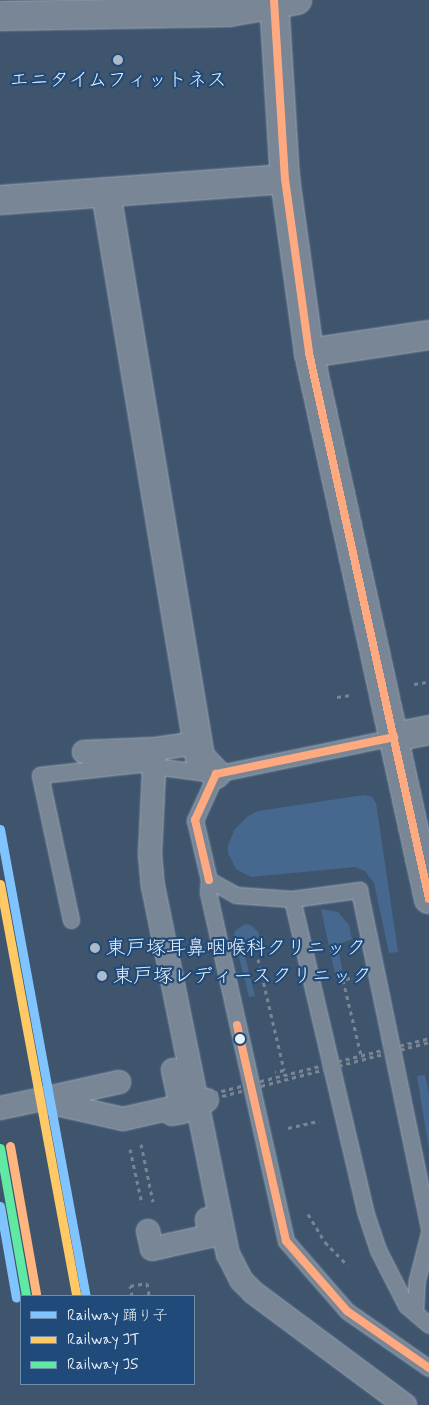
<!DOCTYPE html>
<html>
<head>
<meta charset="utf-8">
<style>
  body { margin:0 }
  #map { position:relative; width:429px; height:1405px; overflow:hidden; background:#3f556e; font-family:Mynerve,"Klee One",sans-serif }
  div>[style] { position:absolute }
  .green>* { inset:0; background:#46688e }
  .path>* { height:3px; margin-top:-1.5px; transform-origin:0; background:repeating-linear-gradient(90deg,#798592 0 4px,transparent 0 8px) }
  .roads { filter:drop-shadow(0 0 1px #9faab7) drop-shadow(0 0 1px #9faab7) }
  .service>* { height:15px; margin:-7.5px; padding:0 7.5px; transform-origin:7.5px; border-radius:7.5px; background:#798695 }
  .pedestrian>* { height:22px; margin:-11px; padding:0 11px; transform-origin:11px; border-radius:11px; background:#798695 }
  .minor>* { height:28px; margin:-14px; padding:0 14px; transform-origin:14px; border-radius:14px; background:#798695 }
  .tertiary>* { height:28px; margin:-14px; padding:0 14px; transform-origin:14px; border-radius:14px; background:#798695 }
  .path-bridge>* { height:3px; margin-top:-1.5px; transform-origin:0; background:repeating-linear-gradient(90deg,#798592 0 4px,transparent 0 8px) }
  .bus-1>* { height:8px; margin:-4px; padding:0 4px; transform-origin:4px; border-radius:4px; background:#ffa980 }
  .rail-1>* { height:9px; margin:-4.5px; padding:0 4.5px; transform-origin:4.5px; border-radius:4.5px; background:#80c4ff }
  .rail-2>* { height:9px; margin:-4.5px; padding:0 4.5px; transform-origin:4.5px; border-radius:4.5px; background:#ffc966 }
  .rail-3>* { height:9px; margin:-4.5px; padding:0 4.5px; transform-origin:4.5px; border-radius:4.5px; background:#60e9a3 }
  .rail-4>* { height:9px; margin:-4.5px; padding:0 4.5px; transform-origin:4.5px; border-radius:4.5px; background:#80c4ff }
  .rail-5>* { height:9px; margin:-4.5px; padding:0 4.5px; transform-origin:4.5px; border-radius:4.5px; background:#ffb580 }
  .dots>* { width:14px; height:14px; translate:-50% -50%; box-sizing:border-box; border:2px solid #1f4a7a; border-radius:50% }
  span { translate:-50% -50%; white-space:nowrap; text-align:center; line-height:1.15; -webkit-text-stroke:4.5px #1f4a7a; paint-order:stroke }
  .poi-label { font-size:20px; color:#e8f1f8 }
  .left { translate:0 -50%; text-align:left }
  .legend { position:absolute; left:20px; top:1295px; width:175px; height:90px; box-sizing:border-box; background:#1f4a7a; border:1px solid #6f8dac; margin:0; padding:6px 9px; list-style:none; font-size:15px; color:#e8f1f8 }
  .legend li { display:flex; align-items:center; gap:10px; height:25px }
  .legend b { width:25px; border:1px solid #6f8dac }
</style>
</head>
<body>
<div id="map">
  <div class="green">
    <div style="clip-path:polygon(364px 795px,372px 797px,376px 803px,398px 952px,389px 953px,374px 883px,365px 871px,355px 867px,251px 877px,236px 869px,228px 853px,228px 845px,235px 829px,248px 816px,258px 811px)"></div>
    <div style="clip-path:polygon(321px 909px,338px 912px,349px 925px,352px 939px,337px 945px,343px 972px,335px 974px)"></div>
    <div style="clip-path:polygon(245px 924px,251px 925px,259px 933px,259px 939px,245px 957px,255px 996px,249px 997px,234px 937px,235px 931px)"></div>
    <div style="clip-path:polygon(425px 1075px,429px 1093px,429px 1150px,417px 1076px)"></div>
  </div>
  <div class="path">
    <div style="left:414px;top:684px;width:12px;rotate:-9deg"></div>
    <div style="left:337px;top:697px;width:14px;rotate:-8deg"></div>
    <div style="left:258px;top:959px;width:114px;rotate:76.8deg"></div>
    <div style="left:284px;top:1070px;width:9px;rotate:167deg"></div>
    <div style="left:350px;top:978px;width:7px;rotate:164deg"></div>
    <div style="left:343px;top:980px;width:77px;rotate:76.5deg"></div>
    <div style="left:288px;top:1128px;width:32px;rotate:-13deg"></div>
    <div style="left:141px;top:1144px;width:59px;rotate:78.3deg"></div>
    <div style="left:130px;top:1149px;width:56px;rotate:77.7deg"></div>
    <div style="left:308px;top:1214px;width:33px;rotate:59deg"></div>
    <div style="left:325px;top:1242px;width:32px;rotate:46deg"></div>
    <div style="left:132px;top:1296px;width:10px;rotate:-101deg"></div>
    <div style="left:130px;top:1286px;width:17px;rotate:-10deg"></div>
    <div style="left:147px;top:1283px;width:13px;rotate:81deg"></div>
  </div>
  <div class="roads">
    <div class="service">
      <div style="left:394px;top:737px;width:182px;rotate:168.3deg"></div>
      <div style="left:216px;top:774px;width:51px;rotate:114.5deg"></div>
      <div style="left:195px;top:820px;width:62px;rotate:76.9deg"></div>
      <div style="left:209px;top:880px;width:12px;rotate:95deg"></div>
      <div style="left:208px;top:892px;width:358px;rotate:77.4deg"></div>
      <div style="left:286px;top:1241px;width:93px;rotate:48.9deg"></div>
      <div style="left:347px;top:1311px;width:100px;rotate:34.8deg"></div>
      <div style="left:209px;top:880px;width:31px;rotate:29deg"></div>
      <div style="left:236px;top:895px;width:56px;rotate:4.1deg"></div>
      <div style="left:292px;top:899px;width:68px;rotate:-7.7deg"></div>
      <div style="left:359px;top:890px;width:345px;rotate:78.3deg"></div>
      <div style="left:292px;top:899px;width:320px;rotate:76.8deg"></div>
      <div style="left:365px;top:1211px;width:41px;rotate:71.6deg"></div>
      <div style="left:378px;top:1250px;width:62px;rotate:63deg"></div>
      <div style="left:406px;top:1305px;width:30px;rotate:41deg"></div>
      <div style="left:71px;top:920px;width:148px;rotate:-102.1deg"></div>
      <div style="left:40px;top:775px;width:100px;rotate:-6.3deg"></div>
      <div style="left:139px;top:764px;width:76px;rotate:7.6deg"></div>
      <div style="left:415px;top:1313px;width:33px;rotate:-87deg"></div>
      <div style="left:417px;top:1280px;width:49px;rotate:-75.7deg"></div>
    </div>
    <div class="pedestrian">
      <div style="left:198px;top:743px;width:43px;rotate:172.1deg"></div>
      <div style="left:155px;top:749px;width:105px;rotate:92.7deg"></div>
      <div style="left:150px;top:854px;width:32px;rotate:85deg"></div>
      <div style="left:153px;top:886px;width:376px;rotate:78.5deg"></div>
      <div style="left:228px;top:1254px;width:29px;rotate:63deg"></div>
      <div style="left:241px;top:1280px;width:18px;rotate:45deg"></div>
      <div style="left:254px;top:1293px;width:188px;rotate:36.6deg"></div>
      <div style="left:84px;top:752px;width:71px;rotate:-2.4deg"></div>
      <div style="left:43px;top:1099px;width:78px;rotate:-12.6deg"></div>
      <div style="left:0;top:1108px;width:40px;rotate:-12deg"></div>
      <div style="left:39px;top:1100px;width:86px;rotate:12.7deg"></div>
      <div style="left:123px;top:1119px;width:86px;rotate:-12.7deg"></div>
      <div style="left:172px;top:1114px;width:10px;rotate:-11deg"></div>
      <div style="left:182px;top:1112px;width:43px;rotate:-102.1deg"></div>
      <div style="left:148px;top:1231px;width:18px;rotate:77deg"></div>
      <div style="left:152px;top:1249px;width:17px;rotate:-13deg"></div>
      <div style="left:169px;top:1245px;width:42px;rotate:-12.4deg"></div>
      <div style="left:210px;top:1236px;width:17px;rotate:-100deg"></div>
    </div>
    <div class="minor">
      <div style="left:0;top:16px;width:229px;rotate:-1deg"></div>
      <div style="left:229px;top:12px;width:69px;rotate:-10deg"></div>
      <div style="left:106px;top:193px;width:572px;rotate:80.54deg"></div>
      <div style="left:200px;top:757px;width:23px;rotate:47deg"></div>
      <div style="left:0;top:200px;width:286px;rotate:-4.2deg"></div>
      <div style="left:309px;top:353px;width:121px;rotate:-8.5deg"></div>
      <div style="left:394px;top:737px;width:36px;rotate:-11deg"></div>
    </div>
    <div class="tertiary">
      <div style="left:274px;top:0;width:179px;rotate:86.5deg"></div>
      <div style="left:285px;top:179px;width:176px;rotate:82.1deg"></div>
      <div style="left:309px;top:353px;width:559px;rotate:77.6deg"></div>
    </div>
  </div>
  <div class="path-bridge">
    <div style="left:206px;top:1095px;width:230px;rotate:-14.3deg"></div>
    <div style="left:207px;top:1100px;width:229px;rotate:-14.6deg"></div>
  </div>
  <div class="bus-1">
    <div style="left:274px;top:0;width:179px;rotate:86.5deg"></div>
    <div style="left:285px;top:179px;width:176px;rotate:82.1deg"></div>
    <div style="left:309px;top:353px;width:559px;rotate:77.6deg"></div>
    <div style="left:209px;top:880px;width:62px;rotate:-103.1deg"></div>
    <div style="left:195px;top:820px;width:51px;rotate:-65.5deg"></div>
    <div style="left:216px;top:774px;width:182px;rotate:-11.7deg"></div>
    <div style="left:237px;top:1025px;width:221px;rotate:77.2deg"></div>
    <div style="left:286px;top:1241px;width:93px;rotate:48.9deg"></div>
    <div style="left:347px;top:1311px;width:100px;rotate:34.8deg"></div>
  </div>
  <div class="rail-1">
    <div style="left:0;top:829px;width:475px;rotate:79.6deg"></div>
  </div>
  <div class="rail-2">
    <div style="left:0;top:884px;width:419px;rotate:79.5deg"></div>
  </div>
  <div class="rail-3">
    <div style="left:0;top:1148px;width:150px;rotate:80deg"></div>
  </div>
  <div class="rail-4">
    <div style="left:0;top:1206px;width:93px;rotate:80.1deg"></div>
  </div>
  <div class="rail-5">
    <div style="left:10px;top:1146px;width:150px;rotate:80deg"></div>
  </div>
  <div class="dots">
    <div style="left:118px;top:60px;background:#adbac8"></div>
    <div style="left:95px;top:948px;background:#adbac8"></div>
    <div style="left:102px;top:976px;background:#adbac8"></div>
    <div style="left:240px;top:1039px;background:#e8f1f8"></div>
  </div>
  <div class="poi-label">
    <span style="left:118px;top:80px">エニタイムフィットネス</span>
    <span class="left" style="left:106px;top:948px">東戸塚耳鼻咽喉科クリニック</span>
    <span class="left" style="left:113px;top:976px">東戸塚レディースクリニック</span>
  </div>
  <ul class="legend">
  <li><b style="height:6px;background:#80c4ff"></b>Railway 踊り子</li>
  <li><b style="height:6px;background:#ffc966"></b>Railway JT</li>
  <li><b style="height:6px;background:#60e9a3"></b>Railway JS</li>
  </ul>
</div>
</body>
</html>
